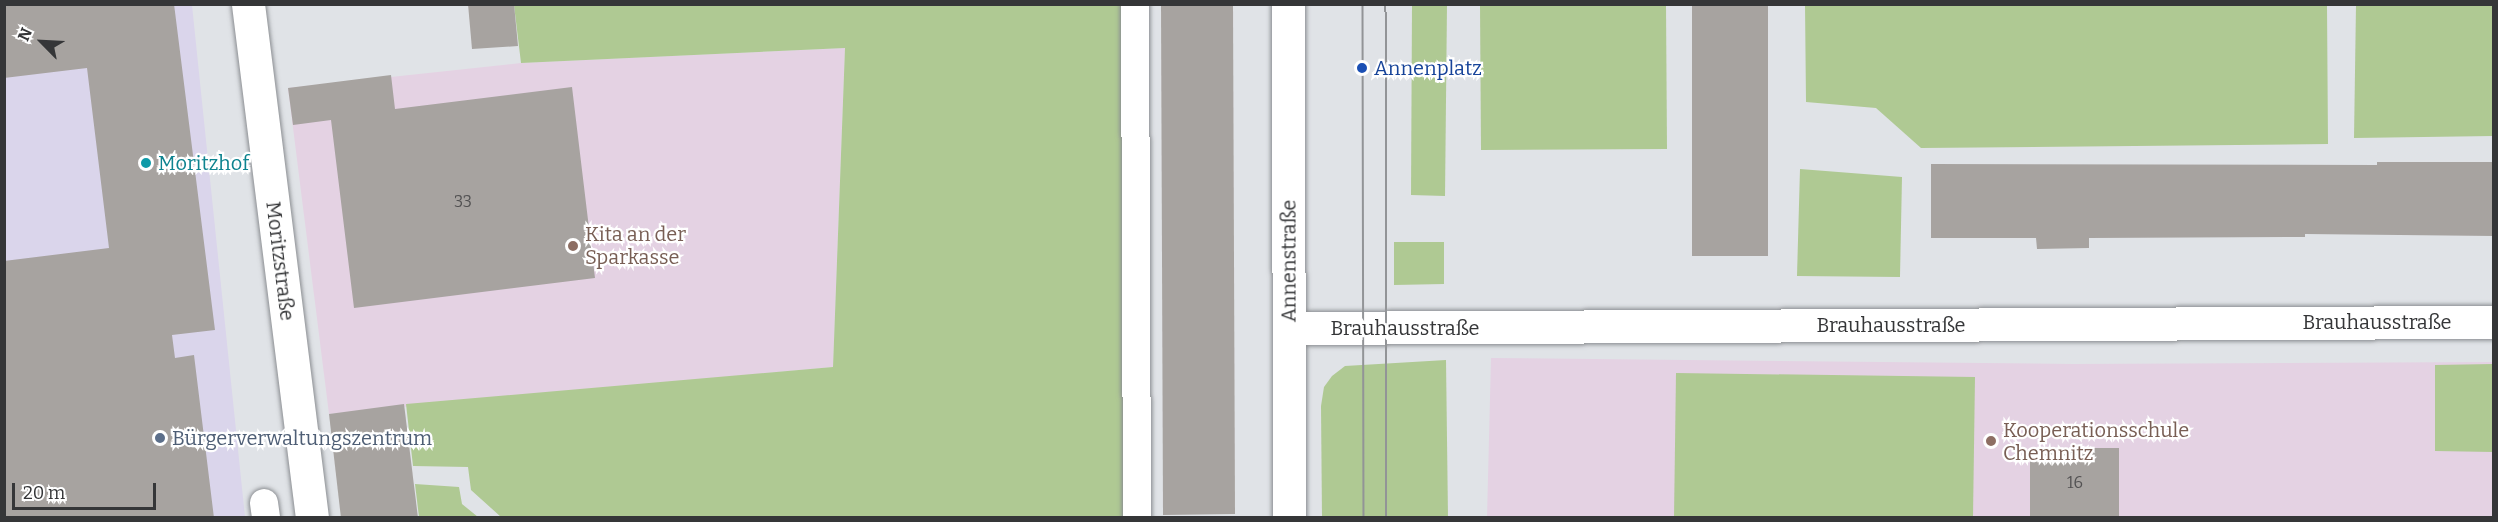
<!DOCTYPE html>
<html>
<head>
<meta charset="utf-8">
<style>
  body { margin:0 }
  #map { position:relative; width:2498px; height:522px; overflow:hidden; background:#e0e3e7; font-family:Bitter,serif }
  div>[style] { position:absolute }
  .commercial>* { inset:0; background:#dad5eb }
  .education>* { inset:0; background:#e4d2e3 }
  .green>* { inset:0; background:#afc993 }
  .building>* { inset:0; background:#a7a3a0 }
  .roads { filter:drop-shadow(0 0 2px #8b8e92) drop-shadow(0 0 2px #8b8e92) }
  .service>* { height:28px; margin:-14px; padding:0 14px; transform-origin:14px; border-radius:14px; background:#fff }
  .minor>* { height:33px; margin:-16.5px; padding:0 16.5px; transform-origin:16.5px; border-radius:16.5px; background:#fff }
  .tertiary>* { height:33px; margin:-16.5px; padding:0 16.5px; transform-origin:16.5px; border-radius:16.5px; background:#fff }
  .tram>* { height:1.5px; margin:-0.75px; padding:0 0.75px; transform-origin:0.75px; border-radius:0.75px; background:#929497 }
  .dots>* { width:16px; height:16px; translate:-50% -50%; box-sizing:border-box; border:3px solid #fff; border-radius:50% }
  span { translate:-50% -50%; white-space:nowrap; text-align:center; line-height:1.15; -webkit-text-stroke:4.5px #fff; paint-order:stroke }
  .number-label { font-size:16px; color:#525152 }
  .number-label span { -webkit-text-stroke-width:0 }
  .transit-label { font-size:20px; color:#164399 }
  .left { translate:0 -50%; text-align:left }
  .culture-label { font-size:20px; color:#0d838f }
  .education-label { font-size:20px; color:#785e54 }
  .street-label { font-size:20px; color:#353638 }
  .service-label { font-size:20px; color:#4e5e75 }
  .frame { position:absolute; inset:0; border:6px solid #353638; pointer-events:none }
  .north { position:absolute; left:12px; top:12px; width:60px; height:60px; -webkit-text-stroke:4px #fff; paint-order:stroke; rotate:294deg; font-size:16px; font-weight:700; line-height:24px; text-align:center; color:#353638 }
  .north::after { content:''; display:block; margin:auto; width:21px; height:27px; background:#353638; clip-path:polygon(50% 0,100% 100%,50% 72%,0 100%) }
  .scale { position:absolute; left:12px; top:483px; width:144px; height:27px; box-sizing:border-box; border:3px solid #353638; border-top:0; padding-left:8px; font-size:18px; line-height:21px; white-space:nowrap; color:#353638; -webkit-text-stroke:4px #fff; paint-order:stroke }
</style>
</head>
<body>
<div id="map">
  <div class="commercial">
    <div style="clip-path:polygon(4px 5px,192px 5px,245px 517px,5px 517px)"></div>
  </div>
  <div class="education">
    <div style="clip-path:polygon(845px 48px,833px 367px,329px 414px,288px 88px,521px 63px)"></div>
    <div style="clip-path:polygon(1491px 358px,2073px 364px,2493px 362px,2493px 517px,1487px 518px)"></div>
  </div>
  <div class="green">
    <div style="clip-path:polygon(514px 5px,1123px 5px,1127px 517px,501px 517px,471px 490px,468px 467px,413px 466px,406px 404px,833px 367px,845px 48px,521px 63px)"></div>
    <div style="clip-path:polygon(1412px 5px,1447px 5px,1445px 196px,1411px 195px)"></div>
    <div style="clip-path:polygon(1480px 5px,1666px 5px,1667px 149px,1481px 150px)"></div>
    <div style="clip-path:polygon(1805px 5px,2327px 5px,2328px 144px,1921px 148px,1876px 108px,1806px 102px)"></div>
    <div style="clip-path:polygon(2356px 5px,2493px 5px,2493px 136px,2354px 138px)"></div>
    <div style="clip-path:polygon(1800px 169px,1902px 177px,1900px 277px,1797px 276px)"></div>
    <div style="clip-path:polygon(1394px 242px,1444px 242px,1444px 284px,1394px 285px)"></div>
    <div style="clip-path:polygon(1446px 360px,1448px 517px,1322px 517px,1321px 406px,1324px 387px,1332px 376px,1345px 366px)"></div>
    <div style="clip-path:polygon(2493px 364px,2493px 452px,2435px 451px,2435px 365px)"></div>
    <div style="clip-path:polygon(1676px 373px,1975px 377px,1973px 517px,1674px 517px)"></div>
    <div style="clip-path:polygon(415px 484px,459px 487px,462px 504px,478px 517px,419px 517px)"></div>
  </div>
  <div class="building">
    <div style="clip-path:polygon(4px 4px,174px 4px,215px 330px,172px 335px,175px 358px,194px 355px,214px 518px,4px 518px,4px 261px,109px 248px,87px 68px,4px 78px)"></div>
    <div style="clip-path:polygon(468px 4px,514px 4px,518px 46px,472px 49px)"></div>
    <div style="clip-path:polygon(1161px 4px,1233px 4px,1235px 514px,1163px 515px)"></div>
    <div style="clip-path:polygon(1692px 4px,1768px 4px,1768px 256px,1692px 256px)"></div>
    <div style="clip-path:polygon(391px 75px,395px 109px,572px 87px,595px 278px,354px 308px,331px 120px,293px 125px,288px 88px)"></div>
    <div style="clip-path:polygon(2377px 162px,2494px 162px,2494px 236px,2305px 234px,2305px 237px,2089px 238px,2089px 248px,2037px 249px,2036px 238px,1931px 238px,1931px 164px,2377px 165px)"></div>
    <div style="clip-path:polygon(404px 404px,418px 518px,341px 518px,329px 414px)"></div>
    <div style="clip-path:polygon(2030px 448px,2119px 448px,2119px 518px,2030px 518px)"></div>
  </div>
  <div class="roads">
    <div class="service">
      <div style="left:1135px;top:4px;width:514px;rotate:89.78deg"></div>
      <div style="left:264px;top:503px;width:15px;rotate:82deg"></div>
    </div>
    <div class="minor">
      <div style="left:248px;top:4px;width:518px;rotate:82.9deg"></div>
      <div style="left:1289px;top:328px;width:1205px;rotate:-0.29deg"></div>
    </div>
    <div class="tertiary">
      <div style="left:1288px;top:4px;width:514px;rotate:89.89deg"></div>
    </div>
  </div>
  <div class="tram">
    <div style="left:1363px;top:4px;width:514px;rotate:89.89deg"></div>
    <div style="left:1386px;top:4px;width:514px;rotate:89.89deg"></div>
  </div>
  <div class="dots">
    <div style="left:1362px;top:68px;background:#1a4fb4"></div>
    <div style="left:146px;top:163px;background:#0f9aa8"></div>
    <div style="left:573px;top:246px;background:#8d6e63"></div>
    <div style="left:160px;top:438px;background:#5c6f8a"></div>
    <div style="left:1991px;top:441px;background:#8d6e63"></div>
  </div>
  <div class="number-label">
    <span style="left:463px;top:202px">33</span>
    <span style="left:2075px;top:483px">16</span>
  </div>
  <div class="transit-label">
    <span class="left" style="left:1374px;top:68px">Annenplatz</span>
  </div>
  <div class="culture-label">
    <span class="left" style="left:158px;top:163px">Moritzhof</span>
  </div>
  <div class="education-label">
    <span class="left" style="left:585px;top:246px">Kita an der<br>Sparkasse</span>
    <span class="left" style="left:2003px;top:442px">Kooperationsschule<br>Chemnitz</span>
  </div>
  <div class="street-label">
    <span style="left:280px;top:261px;rotate:83deg">Moritzstraße</span>
    <span style="left:1289px;top:261px;rotate:-90deg">Annenstraße</span>
    <span style="left:2377px;top:322px">Brauhausstraße</span>
    <span style="left:1891px;top:325px">Brauhausstraße</span>
    <span style="left:1405px;top:328px">Brauhausstraße</span>
  </div>
  <div class="service-label">
    <span class="left" style="left:172px;top:438px">Bürgerverwaltungszentrum</span>
  </div>
  <div class="frame"></div>
  <div class="north">N</div>
  <div class="scale">20 m</div>
</div>
</body>
</html>
